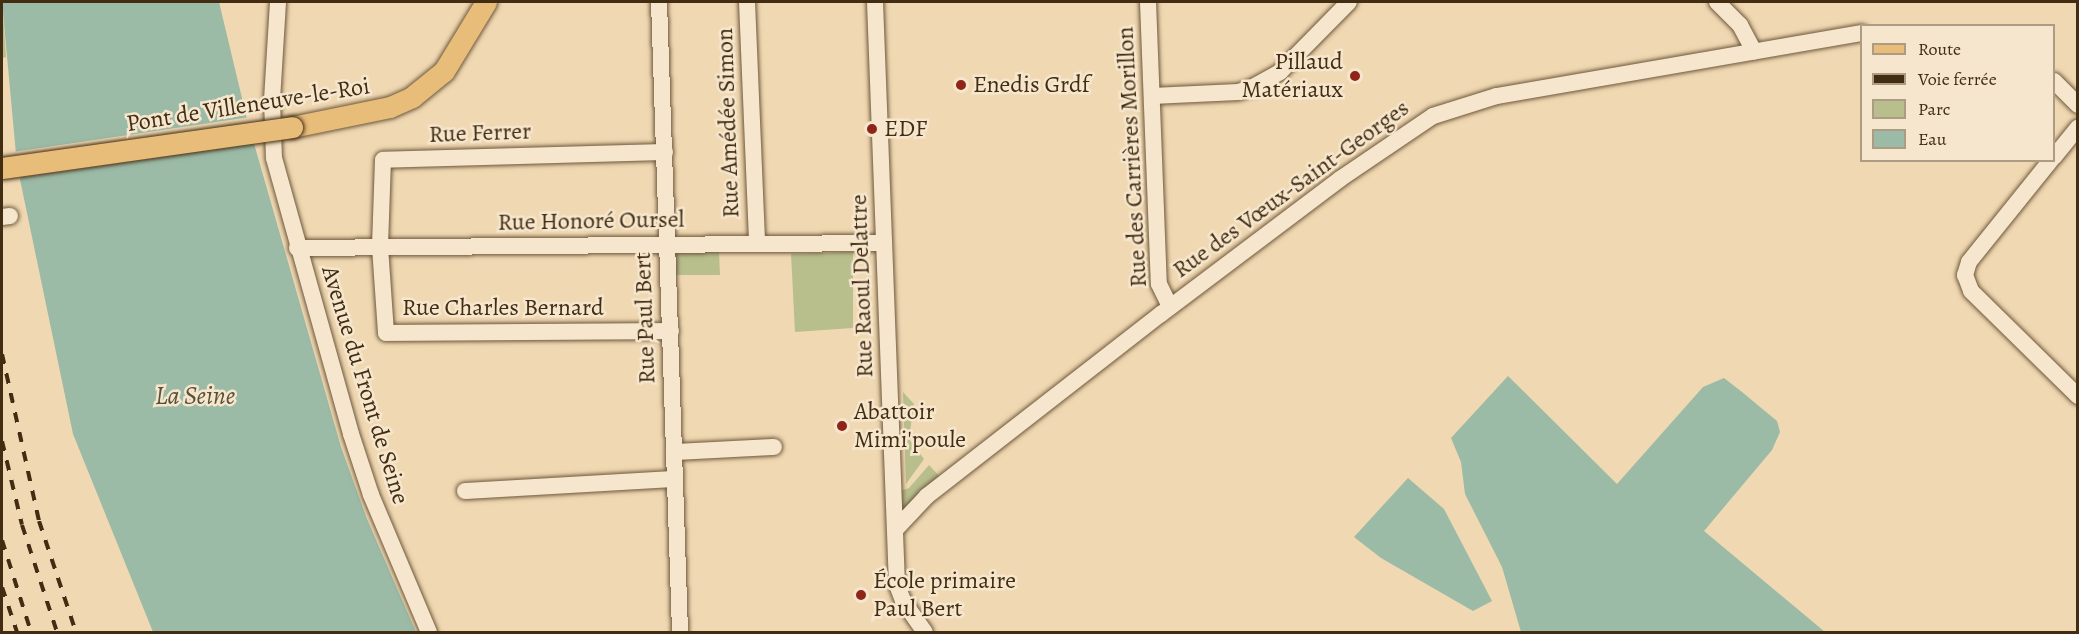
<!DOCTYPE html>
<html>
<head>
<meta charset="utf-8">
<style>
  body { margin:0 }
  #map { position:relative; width:2079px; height:634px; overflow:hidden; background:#f0d8b2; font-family:Alegreya,serif }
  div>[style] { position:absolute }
  .green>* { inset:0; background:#b8bf8d }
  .water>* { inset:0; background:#9bbba7 }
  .pier>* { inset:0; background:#f0d8b2 }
  .roads { filter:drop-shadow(0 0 2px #6e583b) drop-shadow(0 0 2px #6e583b) }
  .minor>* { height:16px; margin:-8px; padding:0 8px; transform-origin:8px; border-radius:8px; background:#f5e6cd }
  .major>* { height:21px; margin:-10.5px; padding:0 10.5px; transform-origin:10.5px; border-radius:10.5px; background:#e8bc79 }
  .rail>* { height:4px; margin-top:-2px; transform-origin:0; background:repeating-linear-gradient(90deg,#422d13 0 10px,transparent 0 20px) }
  .bridges { filter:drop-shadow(0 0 2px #422d13) drop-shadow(0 0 2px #422d13) }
  .major-bridge>* { height:21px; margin:-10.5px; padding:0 10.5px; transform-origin:10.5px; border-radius:10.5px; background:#e8bc79 }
  .dots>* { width:16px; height:16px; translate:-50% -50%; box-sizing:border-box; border:3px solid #f5e6cd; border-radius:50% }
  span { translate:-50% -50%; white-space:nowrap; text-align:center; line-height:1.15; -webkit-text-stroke:5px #f5e6cd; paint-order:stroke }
  .poi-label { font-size:24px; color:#422d13 }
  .right { translate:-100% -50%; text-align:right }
  .left { translate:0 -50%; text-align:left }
  .street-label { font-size:24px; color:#422d13 }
  .water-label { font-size:26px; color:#585038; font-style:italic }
  .frame { position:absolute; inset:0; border:3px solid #422d13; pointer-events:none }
  .legend { position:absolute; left:1860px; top:24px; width:195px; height:138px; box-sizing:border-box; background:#f5e6cd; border:2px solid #ad9c83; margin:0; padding:8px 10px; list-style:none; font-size:18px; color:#422d13 }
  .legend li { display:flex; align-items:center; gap:12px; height:30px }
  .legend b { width:30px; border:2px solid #ad9c83 }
</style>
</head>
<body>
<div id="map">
  <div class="green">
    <div style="clip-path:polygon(2px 2px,6px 57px,2px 58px)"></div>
    <div style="clip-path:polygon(676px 252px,719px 252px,720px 275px,675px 275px)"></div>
    <div style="clip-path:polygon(853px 252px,853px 328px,795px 332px,791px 254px)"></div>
    <div style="clip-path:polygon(903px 392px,914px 404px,909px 439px,924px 459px,906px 484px)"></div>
    <div style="clip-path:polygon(929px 465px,940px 477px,901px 515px,900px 491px,909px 488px)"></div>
  </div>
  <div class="water">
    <div style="clip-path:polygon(2px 2px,219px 2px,247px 119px,341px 447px,367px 519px,416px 632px,153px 632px,73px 434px,17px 165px)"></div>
    <div style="clip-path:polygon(1508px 376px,1617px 484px,1703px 387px,1724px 378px,1742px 392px,1777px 421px,1780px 432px,1772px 450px,1704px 531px,1825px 632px,1521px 632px,1502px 567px,1465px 494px,1461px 462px,1451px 438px)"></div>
    <div style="clip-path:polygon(1408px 478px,1444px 509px,1492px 601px,1473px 611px,1381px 558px,1354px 537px)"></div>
  </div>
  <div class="pier">
    <div style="clip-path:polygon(250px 117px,257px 143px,17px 178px,13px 152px)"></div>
  </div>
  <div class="roads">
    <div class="minor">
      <div style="left:278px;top:2px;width:97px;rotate:93.5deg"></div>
      <div style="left:272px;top:99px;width:59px;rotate:88.1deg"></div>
      <div style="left:274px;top:158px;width:287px;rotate:74.4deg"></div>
      <div style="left:351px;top:434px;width:64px;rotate:71.8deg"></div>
      <div style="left:371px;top:495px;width:149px;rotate:67.1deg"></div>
      <div style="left:659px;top:2px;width:630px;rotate:88.09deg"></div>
      <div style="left:747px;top:2px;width:240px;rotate:87.6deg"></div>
      <div style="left:875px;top:2px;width:583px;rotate:87.84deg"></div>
      <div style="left:897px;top:585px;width:17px;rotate:69deg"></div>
      <div style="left:903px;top:601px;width:38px;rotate:55deg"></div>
      <div style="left:1148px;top:2px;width:282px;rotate:87.8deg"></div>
      <div style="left:1159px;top:284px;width:25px;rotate:64deg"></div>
      <div style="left:1717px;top:2px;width:33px;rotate:45deg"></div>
      <div style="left:1740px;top:25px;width:30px;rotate:62deg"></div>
      <div style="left:2054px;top:81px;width:34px;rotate:45deg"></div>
      <div style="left:1152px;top:96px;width:86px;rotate:-2.7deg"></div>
      <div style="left:1238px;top:92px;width:16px;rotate:-18deg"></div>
      <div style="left:1253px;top:87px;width:31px;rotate:-29deg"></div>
      <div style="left:1280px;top:72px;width:98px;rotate:-45.4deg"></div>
      <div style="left:665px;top:152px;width:282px;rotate:178.4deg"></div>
      <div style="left:383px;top:160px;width:87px;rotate:92deg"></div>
      <div style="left:380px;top:247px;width:86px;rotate:86deg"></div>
      <div style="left:386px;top:333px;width:285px;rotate:-0.4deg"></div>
      <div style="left:2054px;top:157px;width:38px;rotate:-51deg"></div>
      <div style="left:2051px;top:160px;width:131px;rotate:128.8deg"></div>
      <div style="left:1969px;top:262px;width:14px;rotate:107deg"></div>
      <div style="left:1965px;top:275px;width:17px;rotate:69deg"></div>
      <div style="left:1971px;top:291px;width:150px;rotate:44.5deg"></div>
      <div style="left:2px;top:217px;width:8px;rotate:-7deg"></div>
      <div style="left:297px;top:248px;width:587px;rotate:-0.49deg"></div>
      <div style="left:674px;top:452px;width:100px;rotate:-2.9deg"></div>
      <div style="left:465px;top:491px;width:209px;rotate:-3.3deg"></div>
      <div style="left:895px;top:530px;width:47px;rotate:-46.7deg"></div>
      <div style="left:927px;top:496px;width:296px;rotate:-37.9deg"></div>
      <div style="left:1161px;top:314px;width:224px;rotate:-37deg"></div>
      <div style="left:1340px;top:179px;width:112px;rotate:-34.1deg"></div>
      <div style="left:1433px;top:116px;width:67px;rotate:-17.4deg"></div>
      <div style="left:1497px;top:96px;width:370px;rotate:-9.8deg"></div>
    </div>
    <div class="major">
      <div style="left:292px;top:127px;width:100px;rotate:-11.5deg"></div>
      <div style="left:390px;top:107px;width:24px;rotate:-24deg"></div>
      <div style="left:412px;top:97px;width:41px;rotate:-39.1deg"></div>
      <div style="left:444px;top:71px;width:81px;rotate:-58.7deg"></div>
    </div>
  </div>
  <div class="rail">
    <div style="left:2px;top:354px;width:171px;rotate:77.5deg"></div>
    <div style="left:39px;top:521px;width:117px;rotate:71.6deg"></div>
    <div style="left:2px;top:441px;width:86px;rotate:76.6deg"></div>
    <div style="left:22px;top:525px;width:113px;rotate:71.9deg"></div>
    <div style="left:2px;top:540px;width:96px;rotate:72.5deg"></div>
    <div style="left:2px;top:587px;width:47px;rotate:71.6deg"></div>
  </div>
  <div class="bridges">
    <div class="major-bridge">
      <div style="left:2px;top:168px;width:293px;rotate:-8deg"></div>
    </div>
  </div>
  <div class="dots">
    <div style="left:1355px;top:76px;background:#8f2418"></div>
    <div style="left:961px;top:85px;background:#8f2418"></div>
    <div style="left:872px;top:129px;background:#8f2418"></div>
    <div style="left:842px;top:426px;background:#8f2418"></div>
    <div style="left:861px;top:595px;background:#8f2418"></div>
  </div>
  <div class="poi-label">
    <span class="right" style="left:1343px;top:76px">Pillaud<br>Matériaux</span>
    <span class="left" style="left:973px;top:85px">Enedis Grdf</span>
    <span class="left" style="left:884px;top:129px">EDF</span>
    <span class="left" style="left:854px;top:426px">Abattoir<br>Mimi'poule</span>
    <span class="left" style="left:873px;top:595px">École primaire<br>Paul Bert</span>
  </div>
  <div class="street-label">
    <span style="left:248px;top:105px;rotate:-9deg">Pont de Villeneuve-le-Roi</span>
    <span style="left:728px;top:123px;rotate:-92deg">Rue Amédée Simon</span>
    <span style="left:480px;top:133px;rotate:-2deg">Rue Ferrer</span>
    <span style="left:1132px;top:157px;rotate:-93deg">Rue des Carrières Morillon</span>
    <span style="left:1291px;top:189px;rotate:-36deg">Rue des Vœux-Saint-Georges</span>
    <span style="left:591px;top:221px;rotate:-1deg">Rue Honoré Oursel</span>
    <span style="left:862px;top:286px;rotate:-92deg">Rue Raoul Delattre</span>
    <span style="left:503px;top:308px">Rue Charles Bernard</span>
    <span style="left:645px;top:318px;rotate:-92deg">Rue Paul Bert</span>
    <span style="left:365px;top:385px;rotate:73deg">Avenue du Front de Seine</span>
  </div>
  <div class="water-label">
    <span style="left:195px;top:396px">La Seine</span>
  </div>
  <div class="frame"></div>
  <ul class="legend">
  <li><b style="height:8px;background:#e8bc79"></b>Route</li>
  <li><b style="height:8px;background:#422d13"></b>Voie ferrée</li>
  <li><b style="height:16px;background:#b8bf8d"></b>Parc</li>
  <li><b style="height:16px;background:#9bbba7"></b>Eau</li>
  </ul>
</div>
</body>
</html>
